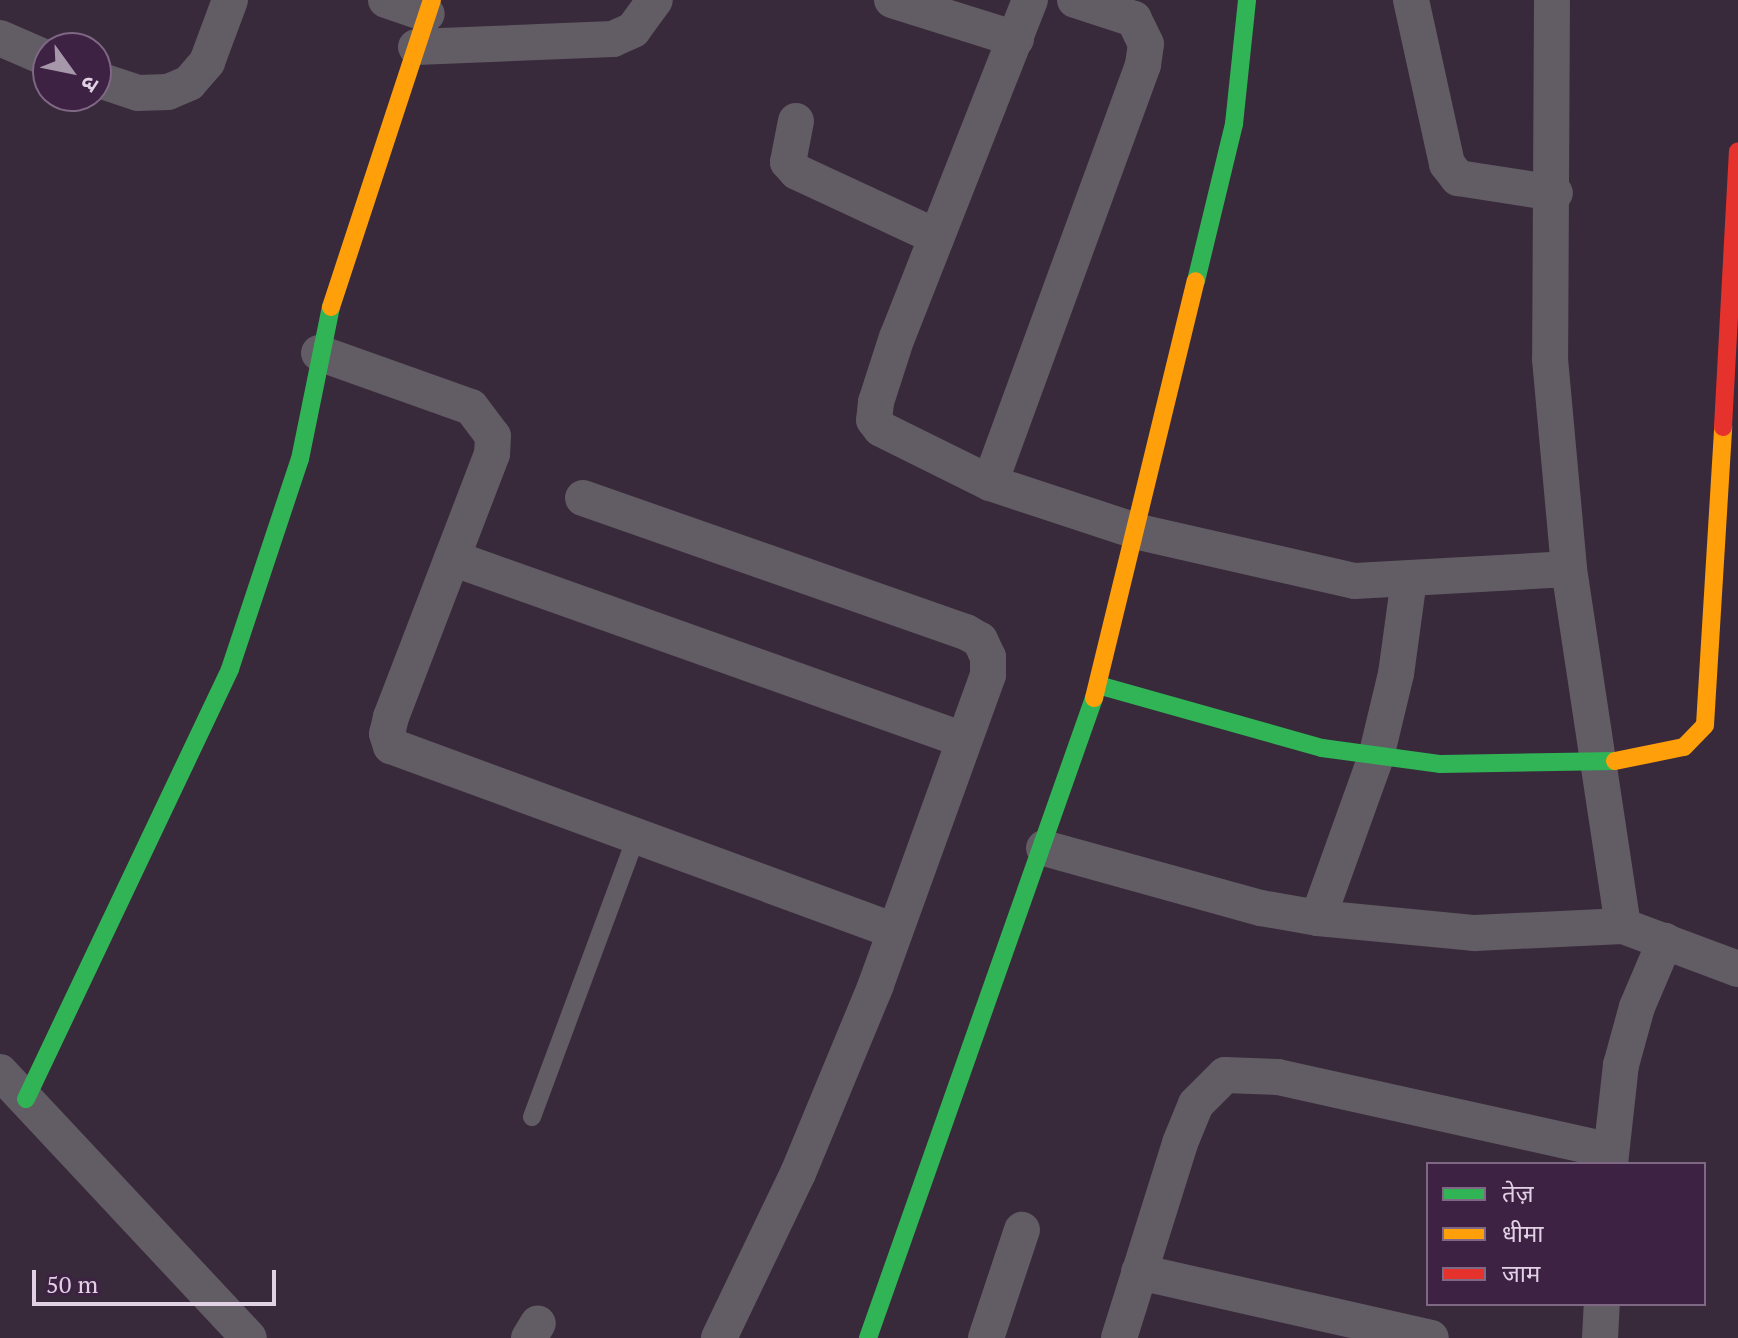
<!DOCTYPE html>
<html>
<head>
<meta charset="utf-8">
<style>
  body { margin:0 }
  #map { position:relative; width:1738px; height:1338px; overflow:hidden; background:#382a3b; font-family:"PT Serif","Noto Sans Devanagari",serif }
  div>[style] { position:absolute }
  .lane>* { height:18px; margin:-9px; padding:0 9px; transform-origin:9px; border-radius:9px; background:#625c64 }
  .street>* { height:36px; margin:-18px; padding:0 18px; transform-origin:18px; border-radius:18px; background:#625c64 }
  .fast>* { height:18px; margin:-9px; padding:0 9px; transform-origin:9px; border-radius:9px; background:#30b455 }
  .slow>* { height:18px; margin:-9px; padding:0 9px; transform-origin:9px; border-radius:9px; background:#ff9f0a }
  .jam>* { height:18px; margin:-9px; padding:0 9px; transform-origin:9px; border-radius:9px; background:#e5322d }
  span { translate:-50% -50%; white-space:nowrap; text-align:center; line-height:1.15; -webkit-text-stroke:8px #3d2243; paint-order:stroke }
  .legend { position:absolute; left:1426px; top:1162px; width:280px; height:144px; box-sizing:border-box; background:#3d2243; border:2px solid #7f6884; margin:0; padding:10px 14px; list-style:none; font-size:24px; color:#e2d1e5 }
  .legend li { display:flex; align-items:center; gap:16px; height:40px }
  .legend b { width:40px; border:2px solid #7f6884 }
  .north { position:absolute; left:32px; top:32px; width:80px; height:80px; box-sizing:border-box; background:#3d2243; border:2px solid #7f6884; border-radius:50%; rotate:123deg; font-size:22px; font-weight:700; line-height:32px; text-align:center; color:#e2d1e5 }
  .north::after { content:''; display:block; margin:auto; width:28px; height:36px; background:#a697aa; clip-path:polygon(50% 0,100% 100%,50% 72%,0 100%) }
  .scale { position:absolute; left:32px; top:1270px; width:244px; height:36px; box-sizing:border-box; border:4px solid #e2d1e5; border-top:0; padding-left:10px; font-size:24px; line-height:28px; white-space:nowrap; color:#e2d1e5; -webkit-text-stroke:6px #3d2243; paint-order:stroke }
</style>
</head>
<body>
<div id="map">
  <div class="lane">
    <div style="left:532px;top:1117px;width:299px;rotate:-69.6deg"></div>
  </div>
  <div class="street">
    <div style="left:386px;top:0;width:43px;rotate:18.9deg"></div>
    <div style="left:892px;top:0;width:130px;rotate:17.5deg"></div>
    <div style="left:1030px;top:0;width:362px;rotate:111.5deg"></div>
    <div style="left:897px;top:337px;width:68px;rotate:107.9deg"></div>
    <div style="left:876px;top:402px;width:18px;rotate:96deg"></div>
    <div style="left:874px;top:420px;width:11px;rotate:52deg"></div>
    <div style="left:881px;top:429px;width:122px;rotate:26.4deg"></div>
    <div style="left:990px;top:483px;width:157px;rotate:18.2deg"></div>
    <div style="left:1139px;top:532px;width:221px;rotate:12.8deg"></div>
    <div style="left:1355px;top:581px;width:214px;rotate:-3.2deg"></div>
    <div style="left:1411px;top:0;width:168px;rotate:77.6deg"></div>
    <div style="left:1447px;top:164px;width:18px;rotate:52deg"></div>
    <div style="left:1458px;top:178px;width:98px;rotate:8.8deg"></div>
    <div style="left:1552px;top:0;width:359px;rotate:90.3deg"></div>
    <div style="left:1550px;top:359px;width:211px;rotate:84.8deg"></div>
    <div style="left:1569px;top:569px;width:361px;rotate:81.4deg"></div>
    <div style="left:0;top:38px;width:52px;rotate:23.6deg"></div>
    <div style="left:416px;top:47px;width:197px;rotate:-2.3deg"></div>
    <div style="left:613px;top:39px;width:22px;rotate:-24deg"></div>
    <div style="left:633px;top:30px;width:37px;rotate:-54deg"></div>
    <div style="left:96px;top:79px;width:44px;rotate:18.4deg"></div>
    <div style="left:138px;top:93px;width:30px;rotate:-2deg"></div>
    <div style="left:168px;top:92px;width:23px;rotate:-23deg"></div>
    <div style="left:189px;top:83px;width:28px;rotate:-49deg"></div>
    <div style="left:207px;top:62px;width:66px;rotate:-69.6deg"></div>
    <div style="left:796px;top:121px;width:42px;rotate:101deg"></div>
    <div style="left:788px;top:162px;width:13px;rotate:48deg"></div>
    <div style="left:797px;top:172px;width:154px;rotate:24.9deg"></div>
    <div style="left:319px;top:353px;width:161px;rotate:19.6deg"></div>
    <div style="left:471px;top:407px;width:36px;rotate:53deg"></div>
    <div style="left:493px;top:436px;width:18px;rotate:93deg"></div>
    <div style="left:492px;top:454px;width:282px;rotate:111deg"></div>
    <div style="left:391px;top:717px;width:17px;rotate:103deg"></div>
    <div style="left:387px;top:734px;width:13px;rotate:72deg"></div>
    <div style="left:391px;top:746px;width:537px;rotate:20.16deg"></div>
    <div style="left:990px;top:483px;width:445px;rotate:-69.9deg"></div>
    <div style="left:1143px;top:65px;width:21px;rotate:-82deg"></div>
    <div style="left:1146px;top:44px;width:28px;rotate:-116deg"></div>
    <div style="left:1134px;top:19px;width:62px;rotate:-162.1deg"></div>
    <div style="left:583px;top:498px;width:406px;rotate:19.3deg"></div>
    <div style="left:966px;top:632px;width:16px;rotate:30deg"></div>
    <div style="left:980px;top:640px;width:19px;rotate:65deg"></div>
    <div style="left:988px;top:657px;width:18px;rotate:90deg"></div>
    <div style="left:988px;top:675px;width:330px;rotate:109.9deg"></div>
    <div style="left:876px;top:985px;width:204px;rotate:112.5deg"></div>
    <div style="left:798px;top:1173px;width:183px;rotate:115.6deg"></div>
    <div style="left:452px;top:558px;width:543px;rotate:19.57deg"></div>
    <div style="left:1044px;top:848px;width:225px;rotate:15.5deg"></div>
    <div style="left:1261px;top:908px;width:58px;rotate:10deg"></div>
    <div style="left:1318px;top:918px;width:158px;rotate:5.5deg"></div>
    <div style="left:1475px;top:933px;width:148px;rotate:-2.7deg"></div>
    <div style="left:1623px;top:926px;width:123px;rotate:20.5deg"></div>
    <div style="left:1318px;top:918px;width:171px;rotate:-70.2deg"></div>
    <div style="left:1376px;top:757px;width:85px;rotate:-76.5deg"></div>
    <div style="left:1396px;top:674px;width:96px;rotate:-82.2deg"></div>
    <div style="left:0;top:1072px;width:364px;rotate:46.9deg"></div>
    <div style="left:1610px;top:1164px;width:100px;rotate:-83.7deg"></div>
    <div style="left:1621px;top:1065px;width:60px;rotate:-74.6deg"></div>
    <div style="left:1637px;top:1007px;width:72px;rotate:-67deg"></div>
    <div style="left:1139px;top:1272px;width:299px;rotate:12.7deg"></div>
    <div style="left:529px;top:1338px;width:17px;rotate:-59deg"></div>
    <div style="left:986px;top:1338px;width:114px;rotate:-71.6deg"></div>
    <div style="left:1119px;top:1338px;width:204px;rotate:-72.6deg"></div>
    <div style="left:1180px;top:1143px;width:42px;rotate:-67.7deg"></div>
    <div style="left:1196px;top:1104px;width:41px;rotate:-45deg"></div>
    <div style="left:1225px;top:1075px;width:53px;rotate:2.2deg"></div>
    <div style="left:1278px;top:1077px;width:341px;rotate:12.5deg"></div>
    <div style="left:1600px;top:1338px;width:34px;rotate:-87deg"></div>
  </div>
  <div class="fast">
    <div style="left:1196px;top:281px;width:162px;rotate:-76.4deg"></div>
    <div style="left:1234px;top:124px;width:125px;rotate:-84deg"></div>
    <div style="left:1098px;top:685px;width:233px;rotate:15.7deg"></div>
    <div style="left:1322px;top:748px;width:120px;rotate:7.7deg"></div>
    <div style="left:1441px;top:764px;width:174px;rotate:-1deg"></div>
    <div style="left:26px;top:1099px;width:476px;rotate:-64.6deg"></div>
    <div style="left:230px;top:669px;width:221px;rotate:-71.6deg"></div>
    <div style="left:300px;top:459px;width:155px;rotate:-78.5deg"></div>
    <div style="left:868px;top:1338px;width:679px;rotate:-70.55deg"></div>
  </div>
  <div class="slow">
    <div style="left:331px;top:307px;width:323px;rotate:-71.8deg"></div>
    <div style="left:1094px;top:698px;width:429px;rotate:-76.3deg"></div>
    <div style="left:1615px;top:761px;width:70px;rotate:-11.5deg"></div>
    <div style="left:1684px;top:747px;width:30px;rotate:-46deg"></div>
    <div style="left:1705px;top:725px;width:299px;rotate:-86.5deg"></div>
  </div>
  <div class="jam">
    <div style="left:1723px;top:427px;width:276px;rotate:-86.9deg"></div>
  </div>
  <ul class="legend">
  <li><b style="height:10px;background:#30b455"></b>तेज़</li>
  <li><b style="height:10px;background:#ff9f0a"></b>धीमा</li>
  <li><b style="height:10px;background:#e5322d"></b>जाम</li>
  </ul>
  <div class="north">उ</div>
  <div class="scale">50 m</div>
</div>
</body>
</html>
